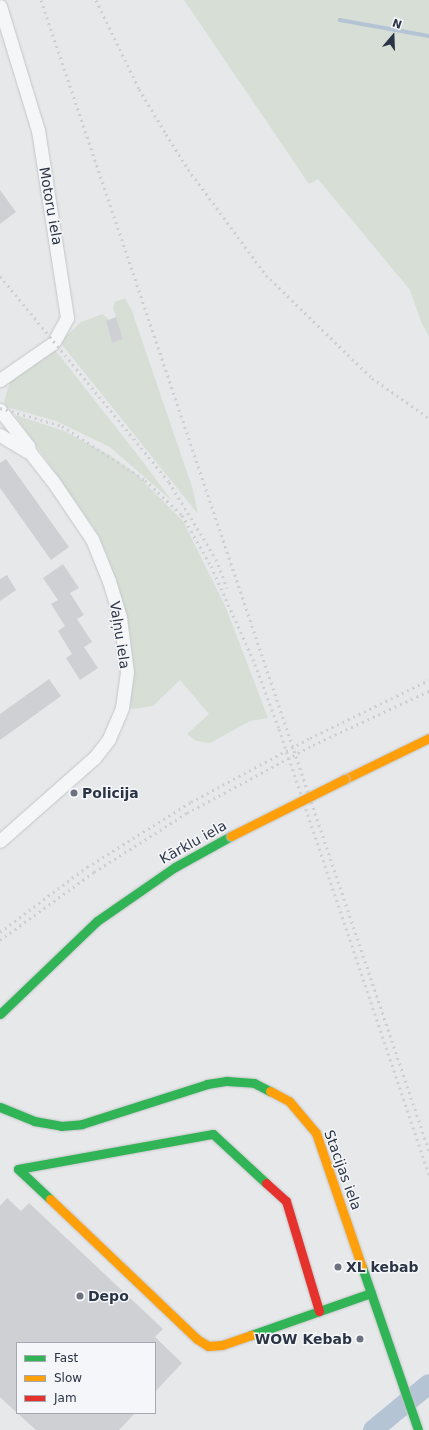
<!DOCTYPE html>
<html>
<head>
<meta charset="utf-8">
<style>
  body { margin:0 }
  #map { position:relative; width:429px; height:1430px; overflow:hidden; background:#e6e8ea; font-family:"DejaVu Sans",sans-serif }
  div>[style] { position:absolute }
  .green>* { inset:0; background:#d6ded6 }
  .stream>* { height:3.5px; margin:-1.75px; padding:0 1.75px; transform-origin:1.75px; border-radius:1.75px; background:#b4c4d5 }
  .river>* { height:20px; margin:-10px; padding:0 10px; transform-origin:10px; border-radius:10px; background:#b4c4d5 }
  .building>* { inset:0; background:#ced0d3 }
  .roads { filter:drop-shadow(0 0 1px #c4c6c8) drop-shadow(0 0 1px #c4c6c8) }
  .street>* { height:13px; margin:-6.5px; padding:0 6.5px; transform-origin:6.5px; border-radius:6.5px; background:#f5f6f7 }
  .fast>* { height:9px; margin:-4.5px; padding:0 4.5px; transform-origin:4.5px; border-radius:4.5px; background:#30b455 }
  .slow>* { height:9px; margin:-4.5px; padding:0 4.5px; transform-origin:4.5px; border-radius:4.5px; background:#ff9f0a }
  .jam>* { height:9px; margin:-4.5px; padding:0 4.5px; transform-origin:4.5px; border-radius:4.5px; background:#e5322d }
  .rail>* { height:3px; margin-top:-1.5px; transform-origin:0; background:repeating-linear-gradient(90deg,#cecfd2 0 2px,transparent 0 6px) }
  .bridges { filter:drop-shadow(0 0 1px #c4c6c8) drop-shadow(0 0 1px #c4c6c8) }
  .slow-bridge>* { height:9px; margin:-4.5px; padding:0 4.5px; transform-origin:4.5px; border-radius:4.5px; background:#ff9f0a }
  .dots>* { width:11px; height:11px; translate:-50% -50%; box-sizing:border-box; border:2px solid #f4f6f9; border-radius:50% }
  span { translate:-50% -50%; white-space:nowrap; text-align:center; line-height:1.15; -webkit-text-stroke:3px #f4f6f9; paint-order:stroke }
  .street-label { font-size:14px; color:#2b3445 }
  .poi-label { font-size:14px; color:#2b3445; font-weight:700 }
  .left { translate:0 -50%; text-align:left }
  .right { translate:-100% -50%; text-align:right }
  .legend { position:absolute; left:16px; top:1342px; width:140px; height:72px; box-sizing:border-box; background:#f4f6f9; border:1px solid #a4a8b1; margin:0; padding:5px 7px; list-style:none; font-size:12px; color:#2b3445 }
  .legend li { display:flex; align-items:center; gap:8px; height:20px }
  .legend b { width:20px; border:1px solid #a4a8b1 }
  .north { position:absolute; left:373px; top:16px; width:40px; height:40px; -webkit-text-stroke:3px #f4f6f9; paint-order:stroke; rotate:19deg; font-size:11px; font-weight:700; line-height:16px; text-align:center; color:#2b3445 }
  .north::after { content:''; display:block; margin:auto; width:14px; height:18px; background:#2b3445; clip-path:polygon(50% 0,100% 100%,50% 72%,0 100%) }
</style>
</head>
<body>
<div id="map">
  <div class="green">
    <div style="clip-path:polygon(184px 0,429px 0,429px 336px,422px 324px,410px 290px,318px 179px,309px 184px)"></div>
    <div style="clip-path:polygon(125px 298px,132px 311px,193px 490px,198px 514px,60px 342px,81px 322px,103px 314px,109px 320px,106px 321px,112px 343px,123px 339px,113px 308px,115px 302px)"></div>
    <div style="clip-path:polygon(52px 346px,140px 458px,172px 501px,110px 447px,56px 421px,7px 407px,4px 401px,10px 382px)"></div>
    <div style="clip-path:polygon(15px 415px,64px 431px,109px 455px,135px 473px,183px 521px,226px 608px,268px 718px,250px 721px,210px 743px,196px 741px,187px 734px,209px 714px,180px 680px,153px 706px,133px 709px,130px 708px,133px 667px,130px 631px,108px 557px,94px 528px)"></div>
  </div>
  <div class="stream">
    <div style="left:340px;top:20px;width:90px;rotate:10.2deg"></div>
  </div>
  <div class="river">
    <div style="left:373px;top:1430px;width:72px;rotate:-39.4deg"></div>
  </div>
  <div class="building">
    <div style="clip-path:polygon(0 190px,16px 212px,0 224px)"></div>
    <div style="clip-path:polygon(116px 317px,123px 339px,112px 343px,106px 321px)"></div>
    <div style="clip-path:polygon(6px 459px,69px 547px,51px 560px,0 488px,0 463px)"></div>
    <div style="clip-path:polygon(63px 564px,79px 588px,70px 593px,84px 615px,77px 619px,92px 642px,84px 647px,98px 668px,80px 680px,66px 658px,72px 654px,58px 631px,65px 626px,51px 604px,58px 600px,43px 578px)"></div>
    <div style="clip-path:polygon(7px 575px,16px 590px,0 601px,0 579px)"></div>
    <div style="clip-path:polygon(49px 679px,61px 696px,0 740px,0 714px)"></div>
    <div style="clip-path:polygon(7px 1198px,21px 1211px,29px 1203px,163px 1329px,155px 1337px,182px 1363px,155px 1392px,155px 1343px,17px 1343px,17px 1413px,0 1397px,0 1206px)"></div>
    <div style="clip-path:polygon(17px 1413px,135px 1413px,119px 1430px,36px 1430px)"></div>
  </div>
  <div class="roads">
    <div class="street">
      <div style="left:0;top:6px;width:130px;rotate:73deg"></div>
      <div style="left:38px;top:130px;width:190px;rotate:81.2deg"></div>
      <div style="left:67px;top:318px;width:29px;rotate:119deg"></div>
      <div style="left:53px;top:343px;width:65px;rotate:145.1deg"></div>
      <div style="left:0;top:410px;width:46px;rotate:52.1deg"></div>
      <div style="left:28px;top:446px;width:5px;rotate:79deg"></div>
      <div style="left:29px;top:451px;width:37px;rotate:52deg"></div>
      <div style="left:52px;top:480px;width:71px;rotate:55.9deg"></div>
      <div style="left:92px;top:539px;width:45px;rotate:68deg"></div>
      <div style="left:109px;top:581px;width:39px;rotate:73deg"></div>
      <div style="left:120px;top:618px;width:54px;rotate:82.6deg"></div>
      <div style="left:127px;top:672px;width:36px;rotate:98deg"></div>
      <div style="left:122px;top:708px;width:34px;rotate:113deg"></div>
      <div style="left:109px;top:739px;width:24px;rotate:128deg"></div>
      <div style="left:94px;top:758px;width:125px;rotate:138.6deg"></div>
      <div style="left:0;top:435px;width:31px;rotate:31deg"></div>
    </div>
    <div class="fast">
      <div style="left:0;top:1014px;width:134px;rotate:-43.8deg"></div>
      <div style="left:97px;top:921px;width:95px;rotate:-34.7deg"></div>
      <div style="left:175px;top:867px;width:64px;rotate:-29deg"></div>
      <div style="left:0;top:1107px;width:37px;rotate:22deg"></div>
      <div style="left:34px;top:1121px;width:27px;rotate:10deg"></div>
      <div style="left:61px;top:1126px;width:21px;rotate:-5deg"></div>
      <div style="left:82px;top:1124px;width:131px;rotate:-17.7deg"></div>
      <div style="left:207px;top:1084px;width:20px;rotate:-9deg"></div>
      <div style="left:227px;top:1081px;width:27px;rotate:4deg"></div>
      <div style="left:254px;top:1083px;width:18px;rotate:27deg"></div>
      <div style="left:50px;top:1199px;width:44px;rotate:-136.8deg"></div>
      <div style="left:18px;top:1169px;width:198px;rotate:-10.2deg"></div>
      <div style="left:213px;top:1134px;width:72px;rotate:42.8deg"></div>
      <div style="left:362px;top:1267px;width:172px;rotate:71deg"></div>
      <div style="left:251px;top:1335px;width:127px;rotate:-19.3deg"></div>
    </div>
    <div class="slow">
      <div style="left:345px;top:779px;width:93px;rotate:-26deg"></div>
      <div style="left:270px;top:1091px;width:21px;rotate:28deg"></div>
      <div style="left:289px;top:1101px;width:42px;rotate:49.8deg"></div>
      <div style="left:316px;top:1133px;width:142px;rotate:71.1deg"></div>
      <div style="left:50px;top:1199px;width:203px;rotate:43.6deg"></div>
      <div style="left:197px;top:1339px;width:13px;rotate:32deg"></div>
      <div style="left:208px;top:1346px;width:14px;rotate:-4deg"></div>
      <div style="left:222px;top:1345px;width:31px;rotate:-19deg"></div>
    </div>
    <div class="jam">
      <div style="left:266px;top:1183px;width:27px;rotate:42deg"></div>
      <div style="left:286px;top:1201px;width:115px;rotate:73.3deg"></div>
    </div>
  </div>
  <div class="rail">
    <div style="left:41px;top:0;width:1215px;rotate:71.37deg"></div>
    <div style="left:96px;top:0;width:99px;rotate:64.2deg"></div>
    <div style="left:139px;top:89px;width:52px;rotate:59deg"></div>
    <div style="left:166px;top:134px;width:41px;rotate:57.8deg"></div>
    <div style="left:188px;top:169px;width:132px;rotate:53.7deg"></div>
    <div style="left:266px;top:275px;width:148px;rotate:44.2deg"></div>
    <div style="left:372px;top:378px;width:70px;rotate:35.1deg"></div>
    <div style="left:0;top:276px;width:266px;rotate:50.6deg"></div>
    <div style="left:169px;top:482px;width:90px;rotate:58.6deg"></div>
    <div style="left:216px;top:559px;width:31px;rotate:69deg"></div>
    <div style="left:0;top:408px;width:65px;rotate:16.2deg"></div>
    <div style="left:62px;top:426px;width:99px;rotate:33deg"></div>
    <div style="left:145px;top:480px;width:51px;rotate:43.4deg"></div>
    <div style="left:182px;top:515px;width:59px;rotate:60.4deg"></div>
    <div style="left:211px;top:566px;width:107px;rotate:65.8deg"></div>
    <div style="left:255px;top:664px;width:69px;rotate:69.7deg"></div>
    <div style="left:279px;top:729px;width:470px;rotate:71.4deg"></div>
    <div style="left:0;top:932px;width:109px;rotate:-36.8deg"></div>
    <div style="left:87px;top:867px;width:123px;rotate:-32deg"></div>
    <div style="left:191px;top:802px;width:135px;rotate:-28.3deg"></div>
    <div style="left:310px;top:738px;width:132px;rotate:-26deg"></div>
    <div style="left:0;top:940px;width:116px;rotate:-35.9deg"></div>
    <div style="left:94px;top:872px;width:110px;rotate:-32.4deg"></div>
    <div style="left:187px;top:813px;width:143px;rotate:-28.4deg"></div>
    <div style="left:313px;top:745px;width:128px;rotate:-25deg"></div>
  </div>
  <div class="bridges">
    <div class="slow-bridge">
      <div style="left:231px;top:836px;width:127px;rotate:-26.6deg"></div>
    </div>
  </div>
  <div class="dots">
    <div style="left:74px;top:793px;background:#6c737f"></div>
    <div style="left:338px;top:1267px;background:#6c737f"></div>
    <div style="left:80px;top:1296px;background:#6c737f"></div>
    <div style="left:360px;top:1339px;background:#6c737f"></div>
  </div>
  <div class="street-label">
    <span style="left:51px;top:206px;rotate:80deg">Motoru iela</span>
    <span style="left:120px;top:635px;rotate:81deg">Vaļņu iela</span>
    <span style="left:193px;top:842px;rotate:-29deg">Kārklu iela</span>
    <span style="left:343px;top:1170px;rotate:70deg">Stacijas iela</span>
  </div>
  <div class="poi-label">
    <span class="left" style="left:82px;top:793px">Policija</span>
    <span class="left" style="left:346px;top:1267px">XL kebab</span>
    <span class="left" style="left:88px;top:1296px">Depo</span>
    <span class="right" style="left:352px;top:1339px">WOW Kebab</span>
  </div>
  <ul class="legend">
  <li><b style="height:5px;background:#30b455"></b>Fast</li>
  <li><b style="height:5px;background:#ff9f0a"></b>Slow</li>
  <li><b style="height:5px;background:#e5322d"></b>Jam</li>
  </ul>
  <div class="north">N</div>
</div>
</body>
</html>
